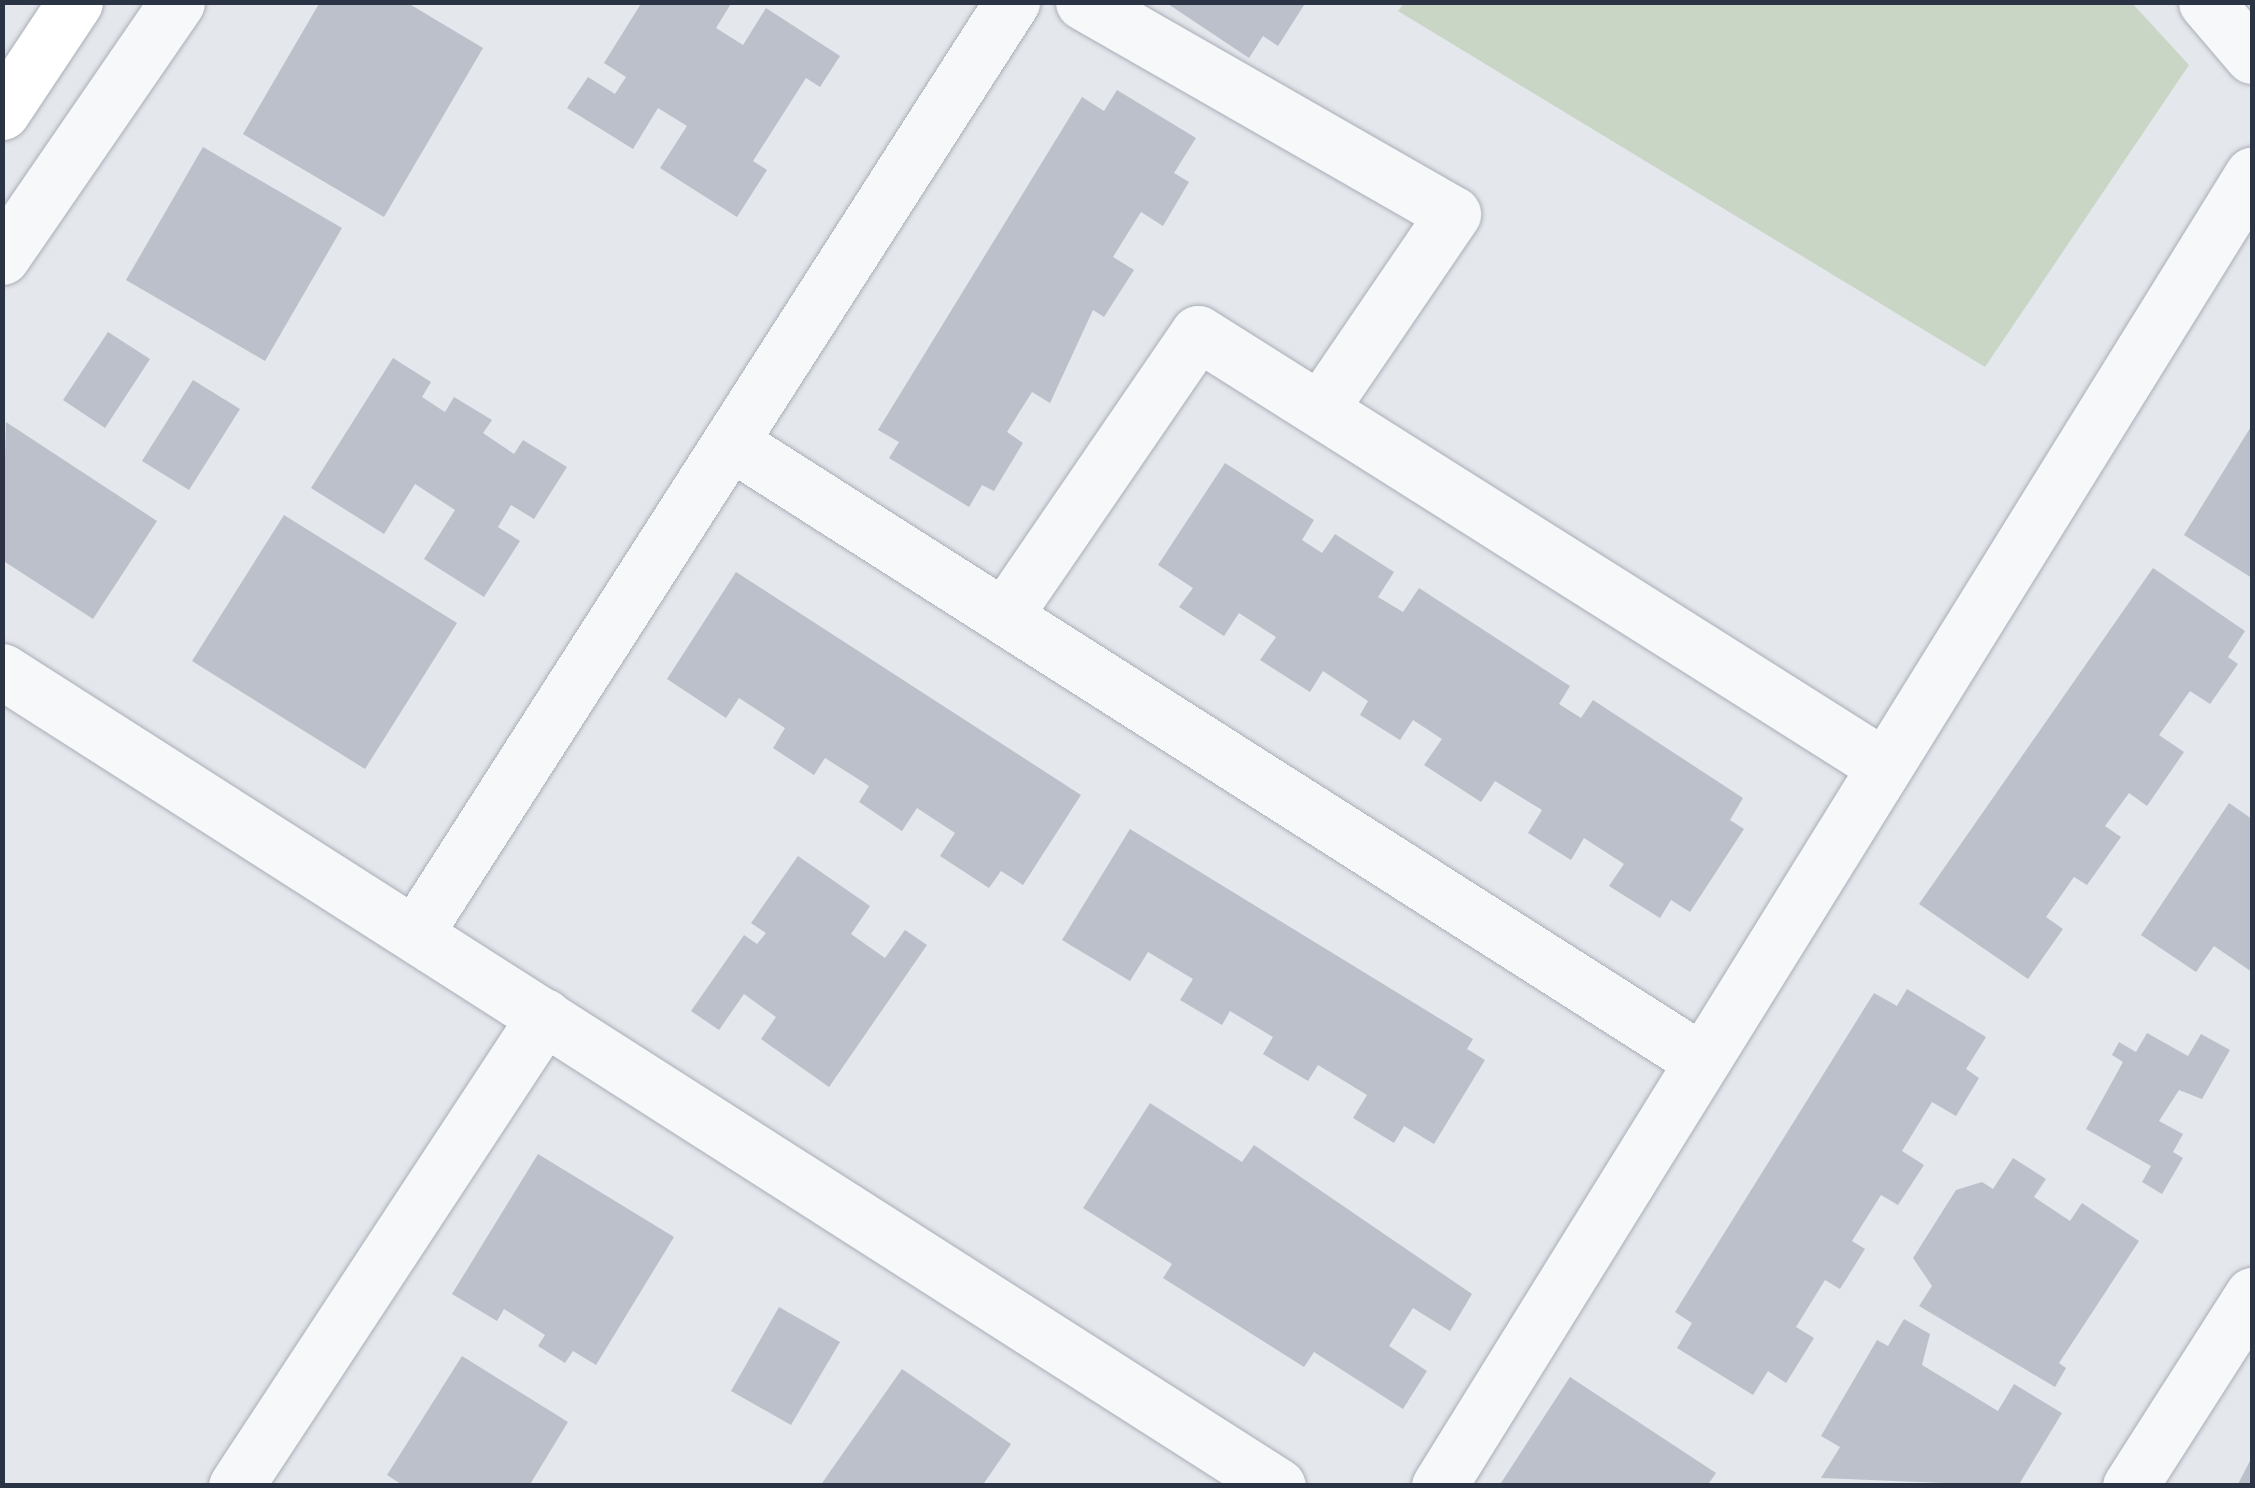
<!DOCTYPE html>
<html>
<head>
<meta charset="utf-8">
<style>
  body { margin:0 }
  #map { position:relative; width:2255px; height:1488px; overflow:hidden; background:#e4e7ec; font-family:"Exo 2",sans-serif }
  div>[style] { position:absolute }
  .green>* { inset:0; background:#c9d6c5 }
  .building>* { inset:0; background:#bbc0ca }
  .roads { filter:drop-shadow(0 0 2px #a9aeb7) drop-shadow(0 0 2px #a9aeb7) }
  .minor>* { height:55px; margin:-27.5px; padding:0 27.5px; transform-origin:27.5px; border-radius:27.5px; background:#f7f8fa }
  .secondary>* { height:55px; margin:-27.5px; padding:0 27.5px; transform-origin:27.5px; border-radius:27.5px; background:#fff }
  span { translate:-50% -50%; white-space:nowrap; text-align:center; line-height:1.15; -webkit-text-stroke:8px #f4f6f9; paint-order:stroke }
  .frame { position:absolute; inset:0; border:5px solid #2b3445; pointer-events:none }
</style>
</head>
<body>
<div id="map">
  <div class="green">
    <div style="clip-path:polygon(1405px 2px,2132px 3px,2189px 65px,1985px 367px,1398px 11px)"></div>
  </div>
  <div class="building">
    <div style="clip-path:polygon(320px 2px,406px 2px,483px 48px,384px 217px,243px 134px)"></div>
    <div style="clip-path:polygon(642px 2px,732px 2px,716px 28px,743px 45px,766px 8px,840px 56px,820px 87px,806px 78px,753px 161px,767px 170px,737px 217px,660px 168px,687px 126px,658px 108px,633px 149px,567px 108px,588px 77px,615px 94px,626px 77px,604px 63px)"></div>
    <div style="clip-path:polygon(1165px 2px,1306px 2px,1278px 46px,1263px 36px,1249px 58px)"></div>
    <div style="clip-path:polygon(1117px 90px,1196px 138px,1174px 173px,1189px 182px,1163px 226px,1141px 212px,1113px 257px,1134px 270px,1104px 317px,1093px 310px,1050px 403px,1032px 392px,1007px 432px,1023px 443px,994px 491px,982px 485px,969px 507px,889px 458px,899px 442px,878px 430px,1082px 97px,1104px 111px)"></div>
    <div style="clip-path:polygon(203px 147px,342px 228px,265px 361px,126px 280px)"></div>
    <div style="clip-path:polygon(108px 332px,150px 359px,105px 428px,63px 400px)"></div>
    <div style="clip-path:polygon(393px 358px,431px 382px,422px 397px,445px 412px,454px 397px,492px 420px,483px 433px,514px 454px,523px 440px,567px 467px,534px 519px,511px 505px,498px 527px,520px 541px,484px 597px,424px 559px,455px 510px,415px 484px,384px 534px,311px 488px)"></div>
    <div style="clip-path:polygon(193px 380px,240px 409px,189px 490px,142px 461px)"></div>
    <div style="clip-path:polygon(6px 422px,157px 521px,93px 619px,2px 560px)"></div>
    <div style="clip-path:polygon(2252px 425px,2252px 578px,2184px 535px)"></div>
    <div style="clip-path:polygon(1225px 463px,1314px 520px,1302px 540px,1322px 553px,1335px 534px,1394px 572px,1378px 597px,1403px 612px,1419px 588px,1570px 686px,1559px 704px,1581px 718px,1593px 700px,1743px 798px,1730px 820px,1744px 829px,1690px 912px,1671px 900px,1660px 918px,1609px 886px,1624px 864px,1584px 838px,1571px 860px,1528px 833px,1542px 810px,1495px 781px,1481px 802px,1424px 765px,1442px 739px,1413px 720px,1400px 740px,1360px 715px,1368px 701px,1323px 671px,1310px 692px,1260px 660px,1276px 637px,1239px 613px,1224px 636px,1179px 607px,1193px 588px,1158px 565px)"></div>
    <div style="clip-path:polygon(284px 515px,457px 623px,365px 769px,192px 661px)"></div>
    <div style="clip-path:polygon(2153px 568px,2245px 631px,2228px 657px,2238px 664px,2210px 704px,2190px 691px,2159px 735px,2184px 752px,2147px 806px,2129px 793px,2105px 826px,2121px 837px,2087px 885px,2074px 877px,2046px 917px,2063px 929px,2028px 979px,1919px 904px)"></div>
    <div style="clip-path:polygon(736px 572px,1081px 795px,1023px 885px,1001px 871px,989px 888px,940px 856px,955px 833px,917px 808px,902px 831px,859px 802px,869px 786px,825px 758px,814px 775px,773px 748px,785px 728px,739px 698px,726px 718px,667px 679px)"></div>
    <div style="clip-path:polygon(2229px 803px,2252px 819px,2252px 972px,2214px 946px,2196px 972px,2141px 935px)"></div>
    <div style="clip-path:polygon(1130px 829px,1473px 1039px,1467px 1049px,1485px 1060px,1434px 1144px,1404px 1126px,1394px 1143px,1353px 1118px,1367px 1095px,1318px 1065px,1308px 1081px,1263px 1054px,1273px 1037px,1230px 1011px,1222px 1025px,1180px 1000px,1193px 979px,1148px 952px,1130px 981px,1062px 940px)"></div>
    <div style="clip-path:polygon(798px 856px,870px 906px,851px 934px,885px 958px,905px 930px,927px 945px,829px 1087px,761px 1039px,776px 1017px,744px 994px,719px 1030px,691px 1011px,744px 935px,757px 944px,766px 933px,751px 923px)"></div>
    <div style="clip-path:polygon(1907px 989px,1986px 1037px,1966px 1069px,1979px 1078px,1956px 1116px,1932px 1102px,1902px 1151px,1924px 1165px,1898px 1205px,1881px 1195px,1852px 1241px,1865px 1249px,1840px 1289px,1825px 1280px,1796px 1327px,1814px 1338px,1786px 1383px,1768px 1371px,1753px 1395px,1677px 1348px,1692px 1323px,1675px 1312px,1874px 993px,1897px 1006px)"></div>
    <div style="clip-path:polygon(2147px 1033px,2188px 1056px,2201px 1034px,2230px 1050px,2202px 1099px,2179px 1090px,2159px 1121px,2183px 1134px,2173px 1152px,2183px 1158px,2162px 1194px,2142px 1182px,2151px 1166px,2086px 1129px,2123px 1062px,2112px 1055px,2119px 1042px,2136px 1052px)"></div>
    <div style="clip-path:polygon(1150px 1103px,1242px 1162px,1254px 1145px,1472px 1294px,1450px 1331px,1413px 1308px,1389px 1346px,1427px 1371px,1403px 1409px,1314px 1352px,1304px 1367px,1163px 1278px,1172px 1264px,1083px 1208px)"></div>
    <div style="clip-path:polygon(538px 1154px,674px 1237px,596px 1365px,573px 1351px,565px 1363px,538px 1346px,545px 1335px,504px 1309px,497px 1321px,452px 1294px)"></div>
    <div style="clip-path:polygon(2013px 1158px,2046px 1179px,2034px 1197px,2070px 1221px,2082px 1203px,2139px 1241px,2059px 1363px,2066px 1368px,2055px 1387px,1919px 1306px,1932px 1286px,1913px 1258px,1956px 1190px,1982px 1182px,1993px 1189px)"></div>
    <div style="clip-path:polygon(779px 1307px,840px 1342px,791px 1425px,731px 1391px)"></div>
    <div style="clip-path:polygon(1904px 1319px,1930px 1334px,1922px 1365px,1998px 1411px,2014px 1384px,2062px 1413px,2018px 1486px,1821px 1478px,1840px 1447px,1821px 1436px,1877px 1340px,1888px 1346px)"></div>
    <div style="clip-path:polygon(462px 1356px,568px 1422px,529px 1486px,404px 1486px,387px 1475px)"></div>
    <div style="clip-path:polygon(902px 1369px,1011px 1444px,982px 1486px,820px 1486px)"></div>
    <div style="clip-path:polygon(1570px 1377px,1716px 1473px,1707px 1486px,1499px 1486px)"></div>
    <div style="clip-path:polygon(2252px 1457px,2252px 1486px,2237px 1486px)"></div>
  </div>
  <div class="roads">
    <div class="minor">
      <div style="left:1083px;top:2px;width:426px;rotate:29.8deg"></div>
      <div style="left:1453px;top:214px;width:236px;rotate:124.3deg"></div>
      <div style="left:2206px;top:2px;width:71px;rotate:49.6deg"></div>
      <div style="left:2px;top:257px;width:309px;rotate:-55.5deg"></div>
      <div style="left:730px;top:442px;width:1152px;rotate:32.49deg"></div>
      <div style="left:1004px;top:616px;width:343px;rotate:-55.6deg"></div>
      <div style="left:1198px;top:333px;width:808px;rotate:32.25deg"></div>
      <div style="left:2px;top:671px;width:1514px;rotate:32.57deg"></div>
      <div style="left:416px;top:932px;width:1105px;rotate:-57.35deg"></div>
      <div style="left:236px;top:1486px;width:562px;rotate:-56.68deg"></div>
      <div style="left:1439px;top:1486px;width:1543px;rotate:-58.2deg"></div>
      <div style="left:2130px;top:1486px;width:227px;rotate:-57.4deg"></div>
    </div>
    <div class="secondary">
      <div style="left:2px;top:112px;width:132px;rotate:-56.4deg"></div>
    </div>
  </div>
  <div class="frame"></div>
</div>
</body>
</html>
